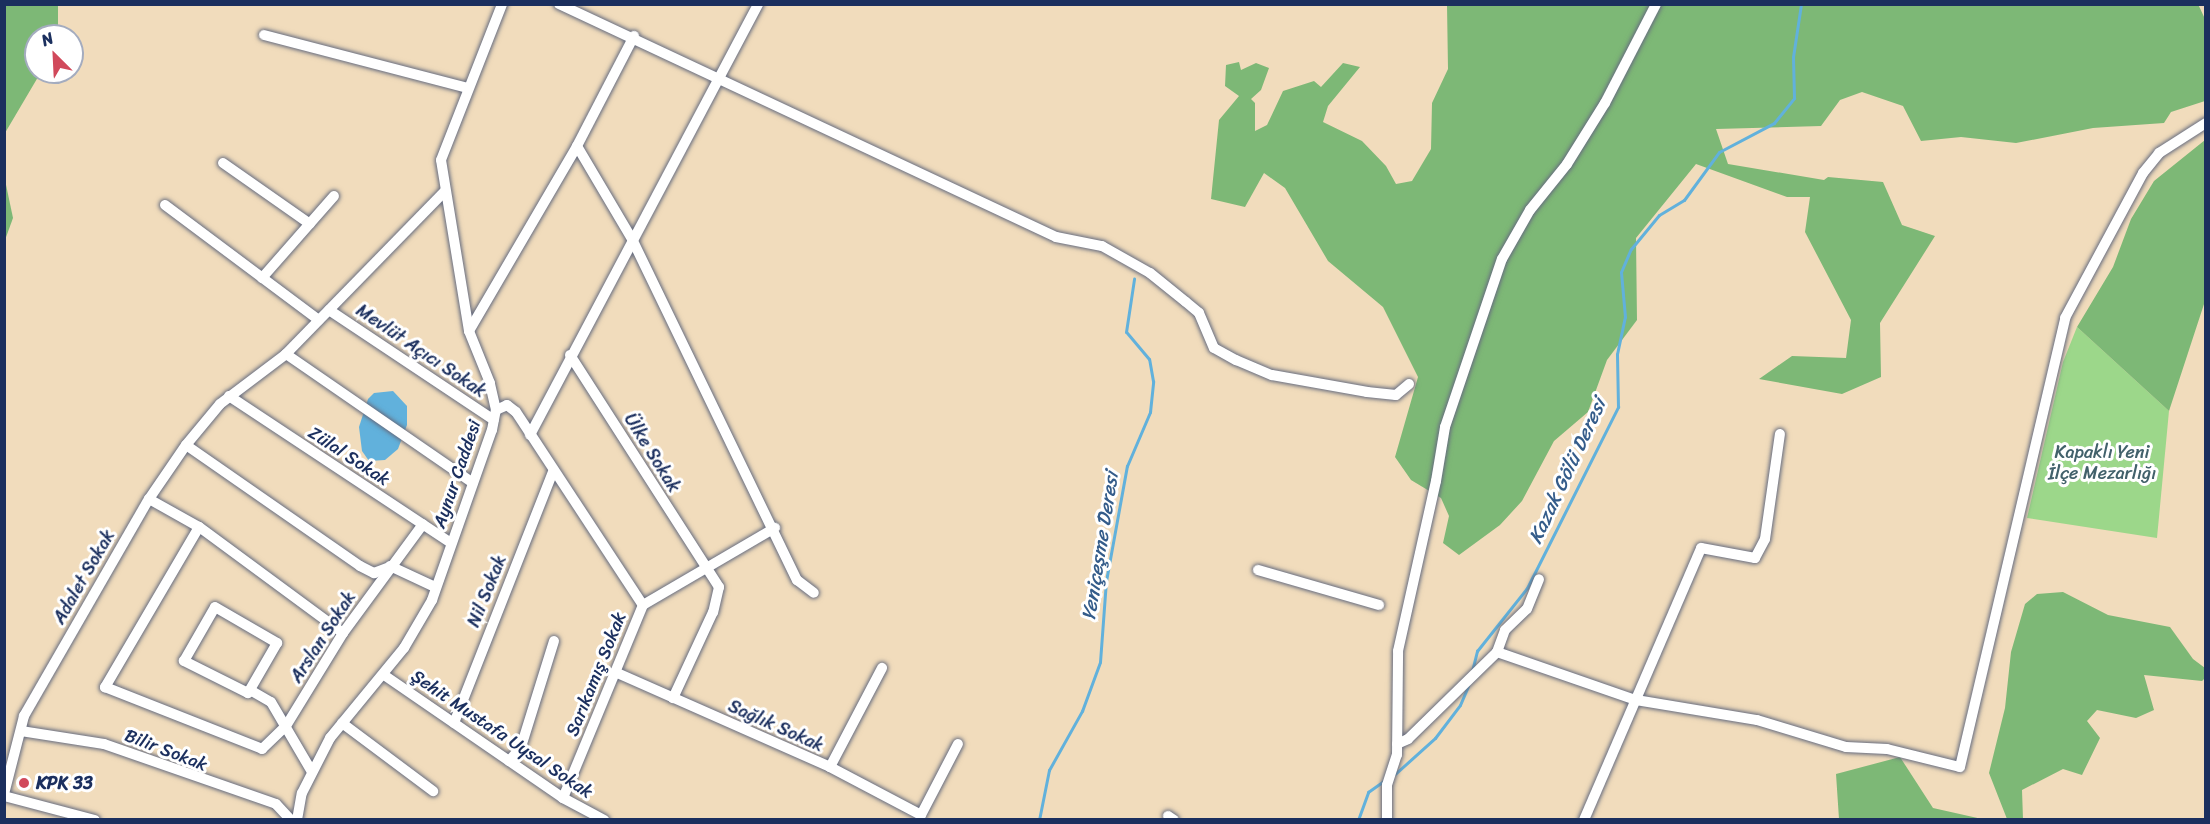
<!DOCTYPE html>
<html>
<head>
<meta charset="utf-8">
<style>
  body { margin:0 }
  #map { position:relative; width:2210px; height:824px; overflow:hidden; background:#f1dcbc; font-family:Sriracha,sans-serif }
  div>[style] { position:absolute }
  .green>* { inset:0; background:#9cd78a }
  .forest>* { inset:0; background:#7db876 }
  .water>* { inset:0; background:#61b1dc }
  .stream>* { height:3px; margin:-1.5px; padding:0 1.5px; transform-origin:1.5px; border-radius:1.5px; background:#61b1dc }
  .roads { filter:drop-shadow(0 0 2px #666c7f) drop-shadow(0 0 2px #666c7f) }
  .minor>* { height:10px; margin:-5px; padding:0 5px; transform-origin:5px; border-radius:5px; background:#fff }
  .dots>* { width:16px; height:16px; translate:-50% -50%; box-sizing:border-box; border:3px solid #fff; border-radius:50% }
  span { translate:-50% -50%; white-space:nowrap; text-align:center; line-height:1.15; -webkit-text-stroke:6px #fff; paint-order:stroke }
  .street-label { font-size:18px; color:#1b2f5e }
  .park-label { font-size:18px; color:#42616b }
  .poi-label { font-size:18px; color:#1b2f5e; font-weight:700 }
  .left { translate:0 -50%; text-align:left }
  .water-label { font-size:20px; color:#345c8a; font-style:italic }
  .frame { position:absolute; inset:0; border:6px solid #1b2f5e; pointer-events:none }
  .north { position:absolute; left:24px; top:24px; width:60px; height:60px; box-sizing:border-box; background:#fff; border:2px solid #a4acbf; border-radius:50%; rotate:336deg; font-size:16px; font-weight:700; line-height:24px; text-align:center; color:#1b2f5e }
  .north::after { content:''; display:block; margin:auto; width:21px; height:27px; background:#d1495b; clip-path:polygon(50% 0,100% 100%,50% 72%,0 100%) }
</style>
</head>
<body>
<div id="map">
  <div class="green">
    <div style="clip-path:polygon(2077px 327px,2169px 411px,2157px 538px,2027px 518px,2063px 362px)"></div>
  </div>
  <div class="forest">
    <div style="clip-path:polygon(5px 4px,58px 5px,58px 32px,57px 36px,36px 36px,36px 72px,41px 72px,5px 133px)"></div>
    <div style="clip-path:polygon(2198px 4px,2205px 19px,2205px 101px,2171px 112px,2164px 123px,2093px 128px,2016px 143px,1961px 137px,1921px 141px,1903px 106px,1862px 92px,1840px 100px,1821px 126px,1716px 129px,1728px 164px,1824px 180px,1828px 177px,1883px 182px,1902px 225px,1935px 236px,1880px 323px,1881px 377px,1842px 394px,1759px 379px,1792px 356px,1846px 358px,1851px 320px,1805px 232px,1810px 197px,1787px 197px,1696px 164px,1636px 238px,1637px 320px,1607px 360px,1588px 412px,1554px 441px,1522px 501px,1500px 525px,1459px 555px,1443px 543px,1449px 516px,1441px 498px,1411px 480px,1395px 457px,1418px 377px,1383px 307px,1328px 261px,1285px 188px,1264px 173px,1245px 207px,1211px 199px,1219px 120px,1239px 96px,1225px 86px,1226px 65px,1239px 62px,1241px 70px,1256px 63px,1269px 68px,1261px 90px,1251px 99px,1255px 103px,1255px 131px,1267px 125px,1283px 91px,1314px 81px,1321px 87px,1343px 63px,1360px 67px,1328px 106px,1323px 122px,1362px 141px,1386px 166px,1396px 184px,1412px 181px,1431px 149px,1432px 103px,1448px 69px,1447px 5px)"></div>
    <div style="clip-path:polygon(2205px 140px,2205px 301px,2169px 411px,2077px 327px,2113px 267px,2131px 219px,2154px 181px)"></div>
    <div style="clip-path:polygon(5px 180px,13px 218px,5px 240px,4px 240px)"></div>
    <div style="clip-path:polygon(2063px 592px,2108px 615px,2170px 627px,2193px 659px,2205px 668px,2205px 678px,2202px 681px,2144px 675px,2154px 710px,2136px 718px,2097px 710px,2087px 721px,2100px 738px,2082px 775px,2063px 769px,2022px 790px,2023px 819px,2007px 819px,1989px 773px,2005px 708px,2011px 652px,2025px 604px,2037px 594px)"></div>
    <div style="clip-path:polygon(1900px 757px,1933px 808px,1982px 819px,1839px 819px,1836px 774px)"></div>
  </div>
  <div class="water">
    <div style="clip-path:polygon(393px 391px,407px 406px,407px 425px,398px 449px,385px 460px,369px 461px,362px 451px,359px 427px,368px 399px,374px 393px)"></div>
  </div>
  <div class="stream">
    <div style="left:1472px;top:671px;width:21px;rotate:-76deg"></div>
    <div style="left:1477px;top:651px;width:80px;rotate:-51.6deg"></div>
    <div style="left:1527px;top:588px;width:203px;rotate:-63.3deg"></div>
    <div style="left:1618px;top:407px;width:53px;rotate:-91.1deg"></div>
    <div style="left:1617px;top:354px;width:38px;rotate:-78deg"></div>
    <div style="left:1625px;top:317px;width:45px;rotate:-95.1deg"></div>
    <div style="left:1621px;top:272px;width:25px;rotate:-67deg"></div>
    <div style="left:1631px;top:249px;width:44px;rotate:-50.5deg"></div>
    <div style="left:1659px;top:215px;width:29px;rotate:-31deg"></div>
    <div style="left:1684px;top:200px;width:59px;rotate:-53.9deg"></div>
    <div style="left:1719px;top:152px;width:62px;rotate:-27.8deg"></div>
    <div style="left:1774px;top:123px;width:32px;rotate:-51deg"></div>
    <div style="left:1794px;top:98px;width:41px;rotate:-91.4deg"></div>
    <div style="left:1793px;top:57px;width:54px;rotate:-81.4deg"></div>
    <div style="left:1395px;top:774px;width:54px;rotate:-42deg"></div>
    <div style="left:1435px;top:738px;width:41px;rotate:-52.9deg"></div>
    <div style="left:1460px;top:705px;width:21px;rotate:-67deg"></div>
    <div style="left:1039px;top:820px;width:51px;rotate:-78.7deg"></div>
    <div style="left:1049px;top:770px;width:68px;rotate:-60.8deg"></div>
    <div style="left:1082px;top:711px;width:52px;rotate:-69.8deg"></div>
    <div style="left:1100px;top:662px;width:81px;rotate:-85.8deg"></div>
    <div style="left:1106px;top:581px;width:117px;rotate:-79.7deg"></div>
    <div style="left:1127px;top:466px;width:59px;rotate:-66.9deg"></div>
    <div style="left:1150px;top:412px;width:31px;rotate:-84deg"></div>
    <div style="left:1153px;top:381px;width:22px;rotate:-100deg"></div>
    <div style="left:1149px;top:359px;width:35px;rotate:-130deg"></div>
    <div style="left:1126px;top:332px;width:54px;rotate:-81.4deg"></div>
    <div style="left:1358px;top:820px;width:30px;rotate:-70deg"></div>
    <div style="left:1368px;top:792px;width:19px;rotate:-35deg"></div>
  </div>
  <div class="roads">
    <div class="minor">
      <div style="left:559px;top:4px;width:549px;rotate:25.12deg"></div>
      <div style="left:1056px;top:237px;width:47px;rotate:11.1deg"></div>
      <div style="left:1102px;top:246px;width:55px;rotate:29.4deg"></div>
      <div style="left:1150px;top:273px;width:46px;rotate:38.9deg"></div>
      <div style="left:1186px;top:302px;width:17px;rotate:40deg"></div>
      <div style="left:1199px;top:313px;width:38px;rotate:67deg"></div>
      <div style="left:1214px;top:348px;width:25px;rotate:29deg"></div>
      <div style="left:1236px;top:360px;width:39px;rotate:23deg"></div>
      <div style="left:1272px;top:375px;width:97px;rotate:10.1deg"></div>
      <div style="left:1367px;top:392px;width:29px;rotate:6deg"></div>
      <div style="left:1396px;top:395px;width:17px;rotate:-40deg"></div>
      <div style="left:264px;top:35px;width:211px;rotate:14.6deg"></div>
      <div style="left:577px;top:146px;width:108px;rotate:59.4deg"></div>
      <div style="left:632px;top:239px;width:379px;rotate:64.2deg"></div>
      <div style="left:797px;top:580px;width:21px;rotate:37deg"></div>
      <div style="left:223px;top:163px;width:106px;rotate:35deg"></div>
      <div style="left:165px;top:205px;width:192px;rotate:36.8deg"></div>
      <div style="left:262px;top:278px;width:109px;rotate:-48.7deg"></div>
      <div style="left:329px;top:310px;width:198px;rotate:33.7deg"></div>
      <div style="left:469px;top:331px;width:214px;rotate:-59.7deg"></div>
      <div style="left:577px;top:146px;width:124px;rotate:-62.6deg"></div>
      <div style="left:286px;top:354px;width:227px;rotate:34.6deg"></div>
      <div style="left:570px;top:355px;width:276px;rotate:57.3deg"></div>
      <div style="left:719px;top:587px;width:26px;rotate:103deg"></div>
      <div style="left:713px;top:612px;width:95px;rotate:114.9deg"></div>
      <div style="left:229px;top:396px;width:266px;rotate:33.5deg"></div>
      <div style="left:496px;top:410px;width:12px;rotate:-24deg"></div>
      <div style="left:507px;top:405px;width:11px;rotate:38deg"></div>
      <div style="left:516px;top:412px;width:231px;rotate:56.7deg"></div>
      <div style="left:530px;top:435px;width:488px;rotate:-62.1deg"></div>
      <div style="left:186px;top:445px;width:212px;rotate:34.8deg"></div>
      <div style="left:360px;top:566px;width:16px;rotate:27deg"></div>
      <div style="left:374px;top:573px;width:17px;rotate:-21deg"></div>
      <div style="left:149px;top:499px;width:57px;rotate:29.2deg"></div>
      <div style="left:390px;top:566px;width:50px;rotate:25deg"></div>
      <div style="left:1258px;top:570px;width:126px;rotate:16.1deg"></div>
      <div style="left:215px;top:607px;width:72px;rotate:30.1deg"></div>
      <div style="left:277px;top:643px;width:58px;rotate:120.1deg"></div>
      <div style="left:248px;top:693px;width:72px;rotate:-153.4deg"></div>
      <div style="left:184px;top:661px;width:62px;rotate:-60.1deg"></div>
      <div style="left:343px;top:633px;width:179px;rotate:-143.6deg"></div>
      <div style="left:199px;top:527px;width:186px;rotate:120.4deg"></div>
      <div style="left:105px;top:687px;width:169px;rotate:21.5deg"></div>
      <div style="left:262px;top:749px;width:33px;rotate:-44deg"></div>
      <div style="left:286px;top:726px;width:109px;rotate:-58.5deg"></div>
      <div style="left:343px;top:633px;width:135px;rotate:-53.7deg"></div>
      <div style="left:1497px;top:652px;width:147px;rotate:19.1deg"></div>
      <div style="left:1636px;top:700px;width:123px;rotate:9.4deg"></div>
      <div style="left:1757px;top:720px;width:93px;rotate:16.9deg"></div>
      <div style="left:1846px;top:747px;width:41px;rotate:2.8deg"></div>
      <div style="left:1887px;top:749px;width:75px;rotate:13.9deg"></div>
      <div style="left:1960px;top:767px;width:461px;rotate:-76.8deg"></div>
      <div style="left:2065px;top:318px;width:165px;rotate:-61.7deg"></div>
      <div style="left:2143px;top:173px;width:26px;rotate:-51deg"></div>
      <div style="left:2159px;top:153px;width:56px;rotate:-32.6deg"></div>
      <div style="left:615px;top:672px;width:235px;rotate:23.8deg"></div>
      <div style="left:830px;top:767px;width:103px;rotate:27.8deg"></div>
      <div style="left:921px;top:815px;width:80px;rotate:-62.5deg"></div>
      <div style="left:384px;top:675px;width:217px;rotate:34.5deg"></div>
      <div style="left:563px;top:798px;width:47px;rotate:28.2deg"></div>
      <div style="left:250px;top:690px;width:24px;rotate:30deg"></div>
      <div style="left:271px;top:702px;width:81px;rotate:59.6deg"></div>
      <div style="left:342px;top:723px;width:114px;rotate:36.8deg"></div>
      <div style="left:454px;top:723px;width:270px;rotate:-68.5deg"></div>
      <div style="left:21px;top:731px;width:84px;rotate:8.9deg"></div>
      <div style="left:104px;top:744px;width:182px;rotate:19.2deg"></div>
      <div style="left:276px;top:804px;width:22px;rotate:47deg"></div>
      <div style="left:1397px;top:744px;width:12px;rotate:-24deg"></div>
      <div style="left:1408px;top:739px;width:124px;rotate:-44.3deg"></div>
      <div style="left:1497px;top:652px;width:23px;rotate:-70deg"></div>
      <div style="left:1505px;top:630px;width:30px;rotate:-44deg"></div>
      <div style="left:1527px;top:609px;width:32px;rotate:-68deg"></div>
      <div style="left:509px;top:761px;width:18px;rotate:-49deg"></div>
      <div style="left:521px;top:747px;width:111px;rotate:-72.7deg"></div>
      <div style="left:830px;top:767px;width:112px;rotate:-62.3deg"></div>
      <div style="left:4px;top:794px;width:81px;rotate:-75.6deg"></div>
      <div style="left:24px;top:716px;width:250px;rotate:-60.1deg"></div>
      <div style="left:149px;top:499px;width:65px;rotate:-55.6deg"></div>
      <div style="left:186px;top:445px;width:53px;rotate:-50.3deg"></div>
      <div style="left:220px;top:404px;width:83px;rotate:-37.1deg"></div>
      <div style="left:286px;top:354px;width:228px;rotate:-45.7deg"></div>
      <div style="left:4px;top:796px;width:94px;rotate:14.8deg"></div>
      <div style="left:563px;top:798px;width:209px;rotate:-67.5deg"></div>
      <div style="left:643px;top:605px;width:153px;rotate:-30.3deg"></div>
      <div style="left:1168px;top:816px;width:7px;rotate:34deg"></div>
      <div style="left:297px;top:820px;width:27px;rotate:-80deg"></div>
      <div style="left:302px;top:793px;width:62px;rotate:-63deg"></div>
      <div style="left:330px;top:738px;width:117px;rotate:-50.6deg"></div>
      <div style="left:404px;top:648px;width:56px;rotate:-59.7deg"></div>
      <div style="left:432px;top:600px;width:180px;rotate:-70.6deg"></div>
      <div style="left:492px;top:430px;width:20px;rotate:-79deg"></div>
      <div style="left:496px;top:410px;width:28px;rotate:-103deg"></div>
      <div style="left:490px;top:383px;width:56px;rotate:-112deg"></div>
      <div style="left:469px;top:331px;width:173px;rotate:-99.3deg"></div>
      <div style="left:441px;top:160px;width:168px;rotate:-68.6deg"></div>
      <div style="left:1387px;top:820px;width:35px;rotate:-90deg"></div>
      <div style="left:1387px;top:785px;width:32px;rotate:-72deg"></div>
      <div style="left:1397px;top:755px;width:104px;rotate:-89.4deg"></div>
      <div style="left:1398px;top:651px;width:174px;rotate:-77.4deg"></div>
      <div style="left:1436px;top:481px;width:55px;rotate:-80.5deg"></div>
      <div style="left:1445px;top:427px;width:177px;rotate:-71.3deg"></div>
      <div style="left:1502px;top:259px;width:56px;rotate:-60.3deg"></div>
      <div style="left:1530px;top:210px;width:59px;rotate:-51.2deg"></div>
      <div style="left:1567px;top:164px;width:72px;rotate:-58.1deg"></div>
      <div style="left:1605px;top:103px;width:111px;rotate:-62.7deg"></div>
      <div style="left:1584px;top:820px;width:296px;rotate:-66.7deg"></div>
      <div style="left:1701px;top:548px;width:55px;rotate:10.5deg"></div>
      <div style="left:1755px;top:558px;width:21px;rotate:-62deg"></div>
      <div style="left:1765px;top:539px;width:106px;rotate:-81.9deg"></div>
    </div>
  </div>
  <div class="dots">
    <div style="left:24px;top:783px;background:#d1495b"></div>
  </div>
  <div class="street-label">
    <span style="left:421px;top:351px;rotate:34deg">Mevlüt Açıcı Sokak</span>
    <span style="left:652px;top:453px;rotate:58deg">Ülke Sokak</span>
    <span style="left:349px;top:456px;rotate:33deg">Zülal Sokak</span>
    <span style="left:457px;top:474px;rotate:-71deg">Aynur Caddesi</span>
    <span style="left:84px;top:577px;rotate:-60deg">Adalet Sokak</span>
    <span style="left:487px;top:591px;rotate:-68deg">Nil Sokak</span>
    <span style="left:323px;top:637px;rotate:-57deg">Arslan Sokak</span>
    <span style="left:596px;top:674px;rotate:-68deg">Sarıkamış Sokak</span>
    <span style="left:776px;top:726px;rotate:24deg">Sağlık Sokak</span>
    <span style="left:502px;top:734px;rotate:34deg">Şehit Mustafa Uysal Sokak</span>
    <span style="left:166px;top:750px;rotate:21deg">Bilir Sokak</span>
  </div>
  <div class="park-label">
    <span style="left:2102px;top:463px">Kapaklı Yeni<br>İlçe Mezarlığı</span>
  </div>
  <div class="poi-label">
    <span class="left" style="left:36px;top:783px">KPK 33</span>
  </div>
  <div class="water-label">
    <span style="left:1567px;top:471px;rotate:-65deg">Kazak Gölü Deresi</span>
    <span style="left:1100px;top:546px;rotate:-81deg">Yeniçeşme Deresi</span>
  </div>
  <div class="frame"></div>
  <div class="north">N</div>
</div>
</body>
</html>
